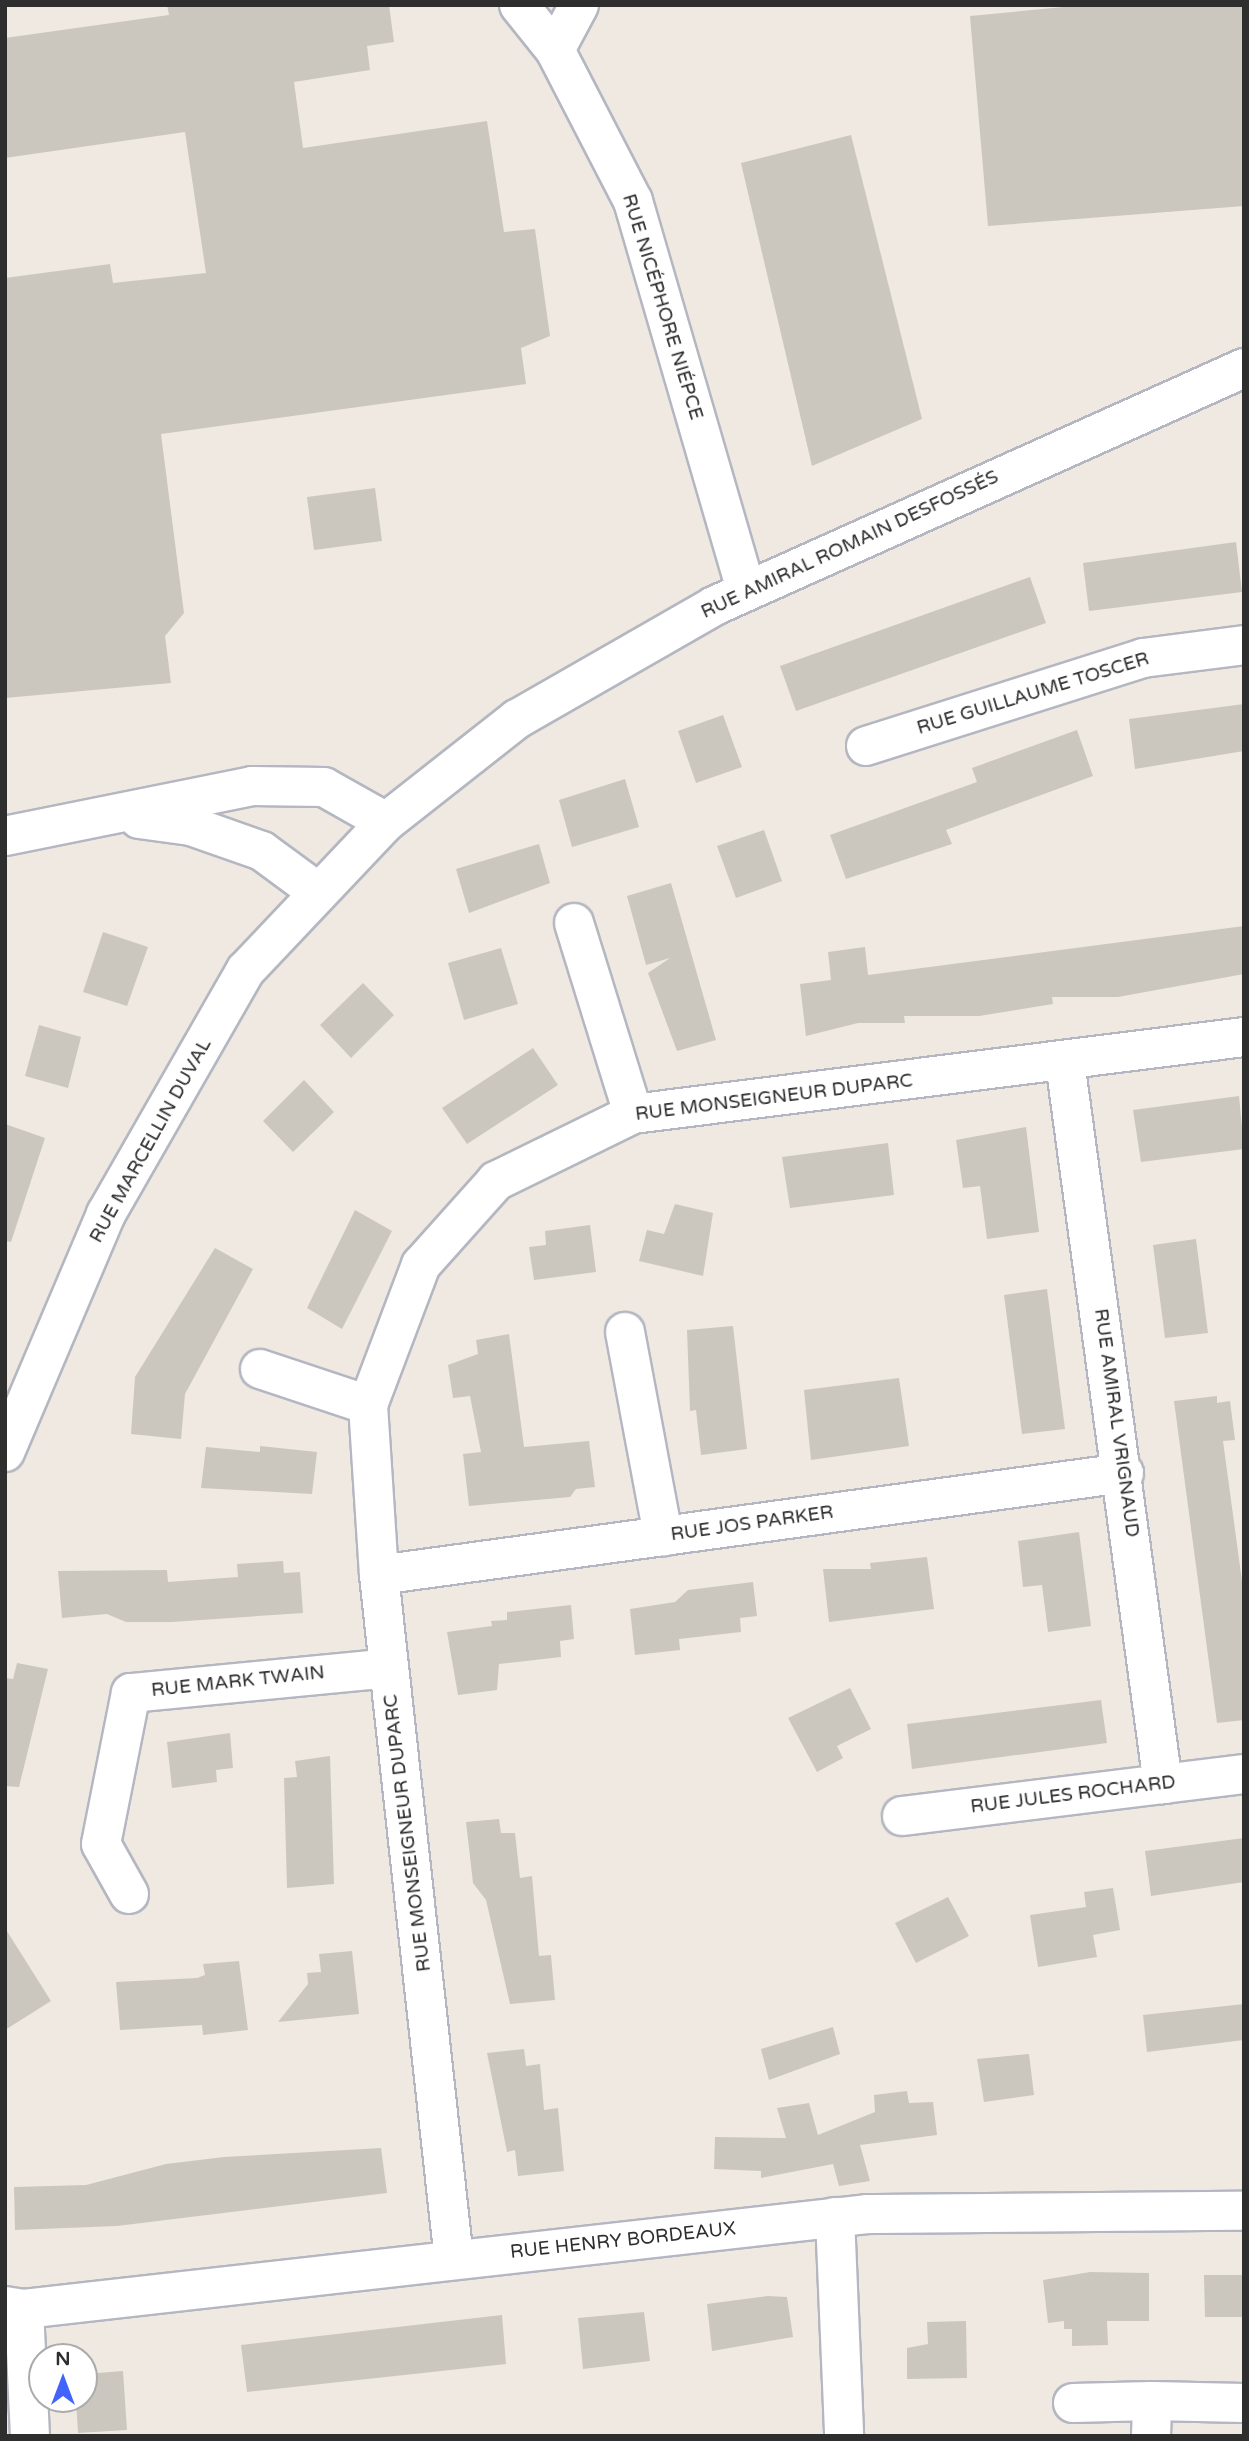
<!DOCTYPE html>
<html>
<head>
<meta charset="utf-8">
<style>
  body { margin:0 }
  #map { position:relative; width:1249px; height:2441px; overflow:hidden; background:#efe9e1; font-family:"Varela Round",sans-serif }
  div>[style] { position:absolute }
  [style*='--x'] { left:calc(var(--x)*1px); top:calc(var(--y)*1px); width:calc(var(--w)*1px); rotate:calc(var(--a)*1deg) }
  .building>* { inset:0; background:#cbc7bf }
  .roads { filter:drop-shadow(2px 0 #b4b7c1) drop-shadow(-2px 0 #b4b7c1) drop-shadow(0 2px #b4b7c1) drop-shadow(0 -2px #b4b7c1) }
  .minor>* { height:38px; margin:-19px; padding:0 19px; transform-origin:19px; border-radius:19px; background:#fff }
  .secondary>* { height:38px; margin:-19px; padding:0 19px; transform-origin:19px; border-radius:19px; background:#fff }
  span { translate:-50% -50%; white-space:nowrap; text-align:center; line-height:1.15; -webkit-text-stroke:7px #fff; paint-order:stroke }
  .street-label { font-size:19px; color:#2e2e2e }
  .frame { position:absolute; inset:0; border:7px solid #2e2e2e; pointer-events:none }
  .north { position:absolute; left:28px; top:2343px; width:70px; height:70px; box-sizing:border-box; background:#fff; border:2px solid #ababab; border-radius:50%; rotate:0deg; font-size:19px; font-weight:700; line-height:28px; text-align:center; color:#2e2e2e }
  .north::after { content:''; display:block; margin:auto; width:24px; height:32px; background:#4264fb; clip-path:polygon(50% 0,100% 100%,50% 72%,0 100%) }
</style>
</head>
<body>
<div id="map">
  <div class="building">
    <div style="clip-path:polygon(167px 5px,389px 5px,394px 42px,367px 46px,370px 70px,294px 82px,303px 148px,487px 121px,504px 232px,535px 229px,550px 336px,521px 348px,526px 384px,161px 434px,184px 613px,165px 636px,171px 683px,5px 698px,5px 278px,110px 264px,113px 283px,206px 273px,185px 132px,5px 158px,5px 38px,169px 15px)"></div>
    <div style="clip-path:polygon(1085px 5px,1244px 5px,1244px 206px,988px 226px,970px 16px)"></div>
    <div style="clip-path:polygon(851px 135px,922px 419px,812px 466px,741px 163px)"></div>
    <div style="clip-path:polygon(375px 488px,382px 541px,314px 550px,307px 497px)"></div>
    <div style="clip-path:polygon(1236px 542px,1242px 592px,1089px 611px,1083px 563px)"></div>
    <div style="clip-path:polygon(1030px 577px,1046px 623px,796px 711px,780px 666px)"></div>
    <div style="clip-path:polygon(1244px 704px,1244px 751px,1135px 769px,1129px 719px)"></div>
    <div style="clip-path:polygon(723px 715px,742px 767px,696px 783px,678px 731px)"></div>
    <div style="clip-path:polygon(1077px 730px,1093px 776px,946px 830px,952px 844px,846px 879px,830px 835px,977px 782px,972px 768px)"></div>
    <div style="clip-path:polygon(625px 779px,639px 827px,572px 847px,559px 800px)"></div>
    <div style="clip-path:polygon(764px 830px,782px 881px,736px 898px,717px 846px)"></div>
    <div style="clip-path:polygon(539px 844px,550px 883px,469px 913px,456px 869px)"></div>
    <div style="clip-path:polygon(671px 883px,716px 1040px,677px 1051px,648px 973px,670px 958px,646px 965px,627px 896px)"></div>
    <div style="clip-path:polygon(1244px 926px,1244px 974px,1118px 997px,1052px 997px,1053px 1004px,979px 1016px,904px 1016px,905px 1023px,858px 1023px,806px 1036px,800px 984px,831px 980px,828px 952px,865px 947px,868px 975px)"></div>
    <div style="clip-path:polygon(103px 932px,148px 947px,127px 1006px,83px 992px)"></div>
    <div style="clip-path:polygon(501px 948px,518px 1004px,464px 1020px,448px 963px)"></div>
    <div style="clip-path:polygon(363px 983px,394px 1015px,351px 1058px,320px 1025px)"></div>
    <div style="clip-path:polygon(39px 1025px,81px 1037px,68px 1088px,25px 1076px)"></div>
    <div style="clip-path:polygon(533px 1048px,558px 1085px,467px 1144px,442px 1108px)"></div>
    <div style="clip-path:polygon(304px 1080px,334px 1112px,293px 1152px,263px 1121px)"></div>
    <div style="clip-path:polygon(1239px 1096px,1244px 1149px,1141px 1162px,1133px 1110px)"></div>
    <div style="clip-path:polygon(5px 1124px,45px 1138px,11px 1242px,5px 1241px)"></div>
    <div style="clip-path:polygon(1026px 1127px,1039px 1232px,987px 1239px,980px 1186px,963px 1188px,956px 1140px)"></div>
    <div style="clip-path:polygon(888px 1143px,894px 1195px,790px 1208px,782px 1157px)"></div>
    <div style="clip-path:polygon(675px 1204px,713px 1213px,703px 1276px,639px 1261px,647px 1230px,664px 1234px)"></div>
    <div style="clip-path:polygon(355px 1210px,392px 1231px,342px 1329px,307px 1308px)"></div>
    <div style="clip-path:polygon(590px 1225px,596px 1272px,534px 1280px,529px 1247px,546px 1245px,545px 1231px)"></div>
    <div style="clip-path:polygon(1196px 1239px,1208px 1333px,1165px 1338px,1153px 1245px)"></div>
    <div style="clip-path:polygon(215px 1248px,253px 1269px,185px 1394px,181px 1439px,131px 1434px,135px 1377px)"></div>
    <div style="clip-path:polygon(1047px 1289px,1065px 1429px,1022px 1434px,1004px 1295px)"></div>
    <div style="clip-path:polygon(733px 1326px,747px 1449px,701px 1455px,696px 1410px,690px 1411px,687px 1330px)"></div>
    <div style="clip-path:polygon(509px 1334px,524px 1447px,589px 1441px,595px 1487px,576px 1489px,570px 1497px,469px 1506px,463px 1454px,481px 1452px,470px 1396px,453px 1398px,448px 1365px,478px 1354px,476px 1340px)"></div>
    <div style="clip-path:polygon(899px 1378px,909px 1446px,811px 1460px,804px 1390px)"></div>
    <div style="clip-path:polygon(1217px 1396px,1217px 1403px,1230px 1401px,1235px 1440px,1223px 1441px,1244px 1596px,1244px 1720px,1217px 1723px,1174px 1401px)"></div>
    <div style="clip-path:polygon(260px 1446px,317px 1452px,312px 1494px,201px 1488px,206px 1447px,260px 1452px)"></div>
    <div style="clip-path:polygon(1079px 1532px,1091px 1626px,1048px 1632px,1042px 1585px,1023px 1587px,1018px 1541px)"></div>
    <div style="clip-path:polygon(927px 1557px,934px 1609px,829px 1622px,823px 1569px,871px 1569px,870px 1563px)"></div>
    <div style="clip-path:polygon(283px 1561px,284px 1573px,300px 1572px,303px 1613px,172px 1622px,126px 1622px,107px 1614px,62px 1618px,58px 1571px,167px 1570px,168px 1582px,238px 1577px,237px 1564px)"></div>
    <div style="clip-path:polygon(753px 1582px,757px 1616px,740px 1618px,741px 1632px,679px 1639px,680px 1650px,635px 1655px,630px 1609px,675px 1602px,688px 1590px)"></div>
    <div style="clip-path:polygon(571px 1605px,574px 1639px,560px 1641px,561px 1657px,499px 1664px,497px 1690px,458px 1695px,447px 1632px,492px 1626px,491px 1621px,507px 1620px,507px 1612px)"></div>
    <div style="clip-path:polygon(17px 1663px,48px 1669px,19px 1787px,5px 1786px,5px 1678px,13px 1679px)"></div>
    <div style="clip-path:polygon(850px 1688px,871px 1729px,837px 1746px,843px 1758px,817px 1772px,788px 1718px)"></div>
    <div style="clip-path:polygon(1101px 1700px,1107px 1743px,912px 1769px,907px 1724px)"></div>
    <div style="clip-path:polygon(230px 1733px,233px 1768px,216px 1770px,217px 1782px,172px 1788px,167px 1742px)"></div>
    <div style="clip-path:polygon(330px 1756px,334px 1884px,287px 1888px,284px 1778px,297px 1777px,295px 1761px)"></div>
    <div style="clip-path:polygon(499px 1819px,501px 1833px,515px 1833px,520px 1878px,532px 1876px,539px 1956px,551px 1955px,555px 2000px,510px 2004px,486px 1900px,473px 1883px,466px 1822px)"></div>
    <div style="clip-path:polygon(1244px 1838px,1244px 1882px,1151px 1896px,1145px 1851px)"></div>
    <div style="clip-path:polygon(1113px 1888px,1120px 1930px,1093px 1935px,1097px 1957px,1038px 1967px,1030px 1915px,1086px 1907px,1084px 1892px)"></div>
    <div style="clip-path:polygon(948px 1897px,969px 1936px,916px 1963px,895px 1923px)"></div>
    <div style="clip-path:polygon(5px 1928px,51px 2001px,5px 2030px)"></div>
    <div style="clip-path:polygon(352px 1951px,359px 2014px,278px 2022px,308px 1984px,307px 1973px,321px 1972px,319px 1954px)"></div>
    <div style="clip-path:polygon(239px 1961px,248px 2030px,203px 2035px,202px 2025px,120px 2030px,116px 1982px,197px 1978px,205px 1975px,203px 1964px)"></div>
    <div style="clip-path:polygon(1244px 2004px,1244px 2040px,1147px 2052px,1143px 2015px)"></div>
    <div style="clip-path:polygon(833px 2027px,840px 2054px,769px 2080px,761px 2049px)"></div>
    <div style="clip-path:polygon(524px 2049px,526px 2066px,540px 2064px,544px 2110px,558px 2108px,564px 2171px,518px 2176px,515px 2150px,507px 2152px,487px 2053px)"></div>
    <div style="clip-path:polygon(1029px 2054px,1034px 2095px,984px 2102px,977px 2059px)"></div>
    <div style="clip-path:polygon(907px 2091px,909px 2103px,933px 2102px,937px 2135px,860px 2145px,870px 2181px,839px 2186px,833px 2164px,761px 2178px,761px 2171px,714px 2169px,715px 2137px,786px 2138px,777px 2108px,809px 2103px,818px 2135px,875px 2112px,874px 2095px)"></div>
    <div style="clip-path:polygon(381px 2148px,387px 2193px,117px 2226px,15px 2230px,14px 2187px,86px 2185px,166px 2164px,224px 2157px)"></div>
    <div style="clip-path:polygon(1090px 2272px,1149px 2273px,1149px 2321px,1107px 2321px,1108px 2345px,1072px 2346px,1072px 2329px,1064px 2329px,1064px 2321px,1048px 2323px,1043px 2280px)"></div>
    <div style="clip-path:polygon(1204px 2275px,1244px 2275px,1244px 2317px,1205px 2317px)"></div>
    <div style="clip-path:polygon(768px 2296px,787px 2297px,793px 2337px,712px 2351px,707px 2304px)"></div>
    <div style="clip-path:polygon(644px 2312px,650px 2361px,583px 2369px,578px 2318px)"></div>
    <div style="clip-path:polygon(502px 2315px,506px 2364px,247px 2392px,241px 2345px)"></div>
    <div style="clip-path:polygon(966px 2321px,967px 2378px,907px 2379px,907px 2348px,928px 2344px,927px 2322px)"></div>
    <div style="clip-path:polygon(123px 2371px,127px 2430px,78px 2433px,76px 2399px,84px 2399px,84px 2374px)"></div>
  </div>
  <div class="roads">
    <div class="minor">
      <div style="--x:519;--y:5;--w:58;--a:51.3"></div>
      <div style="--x:555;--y:50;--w:170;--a:62.7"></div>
      <div style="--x:633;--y:201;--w:405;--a:73.8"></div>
      <div style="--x:555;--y:50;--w:51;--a:-61.9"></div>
      <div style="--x:866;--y:746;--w:291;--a:-17.6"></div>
      <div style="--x:1143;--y:658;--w:102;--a:-7.3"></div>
      <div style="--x:574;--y:923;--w:200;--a:72.8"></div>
      <div style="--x:1065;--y:1062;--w:729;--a:82.27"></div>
      <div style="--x:625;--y:1332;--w:208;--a:79.4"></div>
      <div style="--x:260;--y:1369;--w:114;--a:18.4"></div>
      <div style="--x:379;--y:1575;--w:752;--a:-7.8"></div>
      <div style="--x:902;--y:1816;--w:345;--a:-7"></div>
      <div style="--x:129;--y:1894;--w:57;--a:-119.2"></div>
      <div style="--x:101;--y:1844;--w:154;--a:-78.8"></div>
      <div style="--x:131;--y:1693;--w:259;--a:-5.5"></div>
      <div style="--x:835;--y:2217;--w:219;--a:87.6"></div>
      <div style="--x:454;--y:2260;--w:689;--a:-96.25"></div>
      <div style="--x:379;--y:1575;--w:170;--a:-93.7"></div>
      <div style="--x:368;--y:1405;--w:150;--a:-69.3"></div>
      <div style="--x:421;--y:1265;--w:113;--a:-48.2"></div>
      <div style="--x:496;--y:1181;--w:153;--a:-26.1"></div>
      <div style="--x:633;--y:1114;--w:616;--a:-7.18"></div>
      <div style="--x:5;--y:2306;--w:19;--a:9"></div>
      <div style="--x:24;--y:2309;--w:848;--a:-6.43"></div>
      <div style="--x:867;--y:2214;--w:377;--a:-0.5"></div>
      <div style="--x:24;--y:2309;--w:127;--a:87.3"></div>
      <div style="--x:1073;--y:2403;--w:79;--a:-1.5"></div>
      <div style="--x:1151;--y:2436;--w:35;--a:-88"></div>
      <div style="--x:1152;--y:2401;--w:92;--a:1.2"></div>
    </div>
    <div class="secondary">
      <div style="--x:139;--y:819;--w:52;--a:7.7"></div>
      <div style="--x:191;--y:826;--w:75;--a:19.4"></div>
      <div style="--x:262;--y:851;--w:66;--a:36.3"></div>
      <div style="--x:5;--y:836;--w:252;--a:-11.4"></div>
      <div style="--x:252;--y:786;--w:72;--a:0.8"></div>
      <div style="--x:324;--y:787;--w:71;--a:29.4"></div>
      <div style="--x:5;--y:1452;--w:259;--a:-67"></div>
      <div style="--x:106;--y:1214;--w:281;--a:-60.2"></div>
      <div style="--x:246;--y:970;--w:204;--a:-46.6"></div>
      <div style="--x:386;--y:822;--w:167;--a:-38.2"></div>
      <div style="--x:517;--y:719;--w:227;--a:-29.8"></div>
      <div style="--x:714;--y:606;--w:581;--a:-24.18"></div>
    </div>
  </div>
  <div class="street-label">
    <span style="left:662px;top:307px;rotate:73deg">RUE NICÉPHORE NIÉPCE</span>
    <span style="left:850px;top:545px;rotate:-25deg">RUE AMIRAL ROMAIN DESFOSSÉS</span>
    <span style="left:1033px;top:694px;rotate:-17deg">RUE GUILLAUME TOSCER</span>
    <span style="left:774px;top:1098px;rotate:-7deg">RUE MONSEIGNEUR DUPARC</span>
    <span style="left:151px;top:1141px;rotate:-61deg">RUE MARCELLIN DUVAL</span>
    <span style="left:1116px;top:1423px;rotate:82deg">RUE AMIRAL VRIGNAUD</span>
    <span style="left:752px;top:1524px;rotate:-8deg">RUE JOS PARKER</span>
    <span style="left:238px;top:1682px;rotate:-6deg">RUE MARK TWAIN</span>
    <span style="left:1073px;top:1795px;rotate:-7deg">RUE JULES ROCHARD</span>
    <span style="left:408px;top:1833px;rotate:-97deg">RUE MONSEIGNEUR DUPARC</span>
    <span style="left:623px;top:2241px;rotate:-6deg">RUE HENRY BORDEAUX</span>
  </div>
  <div class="frame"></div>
  <div class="north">N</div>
</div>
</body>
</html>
